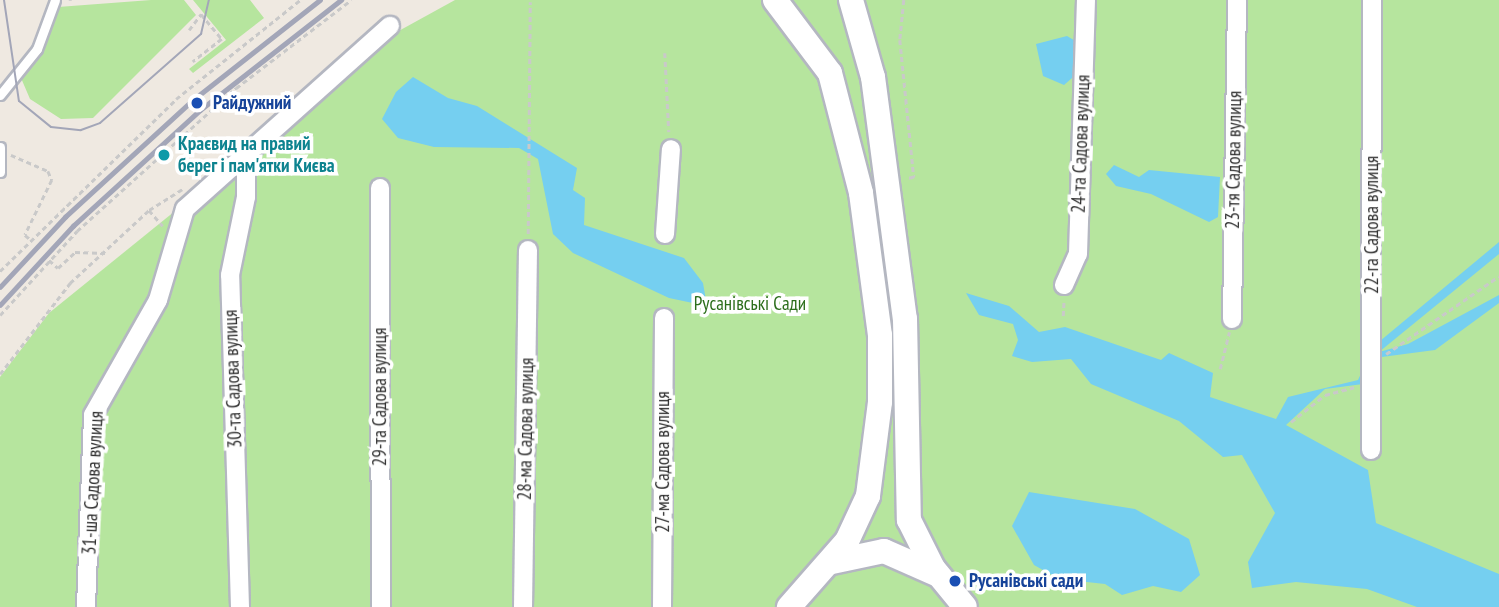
<!DOCTYPE html>
<html>
<head>
<meta charset="utf-8">
<style>
  body { margin:0 }
  #map { position:relative; width:1499px; height:607px; overflow:hidden; background:#efe9e1; font-family:"PT Sans Narrow",sans-serif }
  div>[style] { position:absolute }
  [style*='--x'] { left:calc(var(--x)*1px); top:calc(var(--y)*1px); width:calc(var(--w)*1px); rotate:calc(var(--a)*1deg) }
  .green>* { inset:0; background:#b6e59e }
  .water>* { inset:0; background:#75cff0 }
  .path>* { height:2.5px; margin-top:-1.25px; transform-origin:0; background:repeating-linear-gradient(90deg,#c9c9c9 0 5px,transparent 0 8.5px) }
  .roads { filter:drop-shadow(2px 0 #b4b7c1) drop-shadow(-2px 0 #b4b7c1) drop-shadow(0 2px #b4b7c1) drop-shadow(0 -2px #b4b7c1) }
  .lane>* { height:9px; margin:-4.5px; padding:0 4.5px; transform-origin:4.5px; border-radius:4.5px; background:#fff }
  .street>* { height:18px; margin:-9px; padding:0 9px; transform-origin:9px; border-radius:9px; background:#fff }
  .secondary>* { height:24px; margin:-12px; padding:0 12px; transform-origin:12px; border-radius:12px; background:#fff }
  .tram>* { height:2px; margin:-1px; padding:0 1px; transform-origin:1px; border-radius:1px; background:#a3a6b8 }
  .rail>* { height:4.5px; margin:-2.25px; padding:0 2.25px; transform-origin:2.25px; border-radius:2.25px; background:#a3a6b8 }
  .dots>* { width:19px; height:19px; translate:-50% -50%; box-sizing:border-box; border:4px solid #fff; border-radius:50% }
  span { translate:-50% -50%; white-space:nowrap; text-align:center; line-height:1.15; -webkit-text-stroke:7px #fff; paint-order:stroke }
  .transit-label { font-size:19px; color:#164399; font-weight:700 }
  .left { translate:0 -50%; text-align:left }
  .culture-label { font-size:19px; color:#0d838f; font-weight:700 }
  .street-label { font-size:19px; color:#2e2e2e }
  .park-label { font-size:19px; color:#2c6e1b }
</style>
</head>
<body>
<div id="map">
  <div class="green">
    <div style="clip-path:polygon(151px 0,184px 0,196px 15px,93px 118px,61px 119px,30px 99px,21px 78px,42px 51px,58px 7px)"></div>
    <div style="clip-path:polygon(193px 0,250px 0,264px 18px,193px 73px,189px 69px,226px 40px)"></div>
    <div style="clip-path:polygon(455px 0,1499px 0,1499px 607px,0 607px,0 377px,49px 313px,395px 33px)"></div>
  </div>
  <div class="water">
    <div style="clip-path:polygon(1067px 36px,1084px 46px,1079px 72px,1064px 85px,1043px 76px,1036px 44px)"></div>
    <div style="clip-path:polygon(413px 77px,448px 98px,477px 106px,577px 168px,573px 190px,585px 198px,584px 225px,684px 258px,703px 283px,707px 306px,669px 298px,573px 253px,553px 234px,538px 159px,519px 148px,434px 147px,398px 138px,382px 119px,396px 92px)"></div>
    <div style="clip-path:polygon(1114px 165px,1139px 177px,1149px 170px,1220px 177px,1218px 217px,1209px 222px,1151px 194px,1116px 186px,1106px 174px)"></div>
    <div style="clip-path:polygon(1499px 242px,1499px 254px,1379px 352px,1408px 344px,1499px 295px,1499px 303px,1435px 350px,1374px 358px,1363px 384px,1325px 389px,1286px 425px,1368px 470px,1376px 523px,1499px 574px,1499px 607px,1417px 607px,1367px 589px,1296px 582px,1252px 588px,1248px 562px,1275px 513px,1242px 455px,1223px 457px,1179px 421px,1091px 384px,1071px 359px,1032px 362px,1012px 356px,1018px 340px,1013px 324px,979px 315px,966px 293px,1009px 306px,1039px 332px,1065px 327px,1161px 360px,1169px 353px,1213px 373px,1210px 397px,1276px 419px,1288px 397px,1358px 380px,1374px 346px)"></div>
    <div style="clip-path:polygon(1029px 492px,1135px 509px,1189px 539px,1200px 575px,1181px 592px,1153px 586px,1122px 595px,1105px 584px,1059px 579px,1034px 565px,1012px 526px)"></div>
  </div>
  <div class="path">
    <div style="--x:904;--y:0;--w:40;--a:95.7"></div>
    <div style="--x:900;--y:40;--w:138;--a:84.2"></div>
    <div style="--x:914;--y:177;--w:8;--a:166"></div>
    <div style="--x:70;--y:1;--w:1;--a:-90"></div>
    <div style="--x:189;--y:30;--w:20;--a:-53"></div>
    <div style="--x:201;--y:14;--w:33;--a:50"></div>
    <div style="--x:222;--y:39;--w:37;--a:142"></div>
    <div style="--x:665;--y:53;--w:79;--a:87.1"></div>
    <div style="--x:11;--y:155;--w:40;--a:23.4"></div>
    <div style="--x:48;--y:171;--w:10;--a:66"></div>
    <div style="--x:52;--y:180;--w:61;--a:116.1"></div>
    <div style="--x:25;--y:235;--w:6;--a:39"></div>
    <div style="--x:149;--y:210;--w:21;--a:49"></div>
    <div style="--x:528;--y:234;--w:232;--a:-89.5"></div>
    <div style="--x:49;--y:260;--w:12;--a:42"></div>
    <div style="--x:58;--y:268;--w:23;--a:-43"></div>
    <div style="--x:75;--y:252;--w:30;--a:2"></div>
    <div style="--x:0;--y:271;--w:246;--a:-44.3"></div>
    <div style="--x:176;--y:99;--w:159;--a:-38.6"></div>
    <div style="--x:0;--y:315;--w:114;--a:-47.5"></div>
    <div style="--x:77;--y:231;--w:214;--a:-42"></div>
    <div style="--x:236;--y:88;--w:145;--a:-37.4"></div>
    <div style="--x:1063;--y:316;--w:17;--a:-87"></div>
    <div style="--x:1386;--y:354;--w:137;--a:-34.6"></div>
    <div style="--x:1220;--y:369;--w:38;--a:-76"></div>
    <div style="--x:0;--y:374;--w:115;--a:-52.4"></div>
    <div style="--x:70;--y:283;--w:108;--a:-42.7"></div>
    <div style="--x:149;--y:210;--w:39;--a:-32"></div>
    <div style="--x:1291;--y:422;--w:43;--a:-38.5"></div>
    <div style="--x:1325;--y:395;--w:30;--a:-15"></div>
  </div>
  <div class="roads">
    <div class="lane">
      <div style="--x:0;--y:95;--w:59;--a:-51.2"></div>
      <div style="--x:37;--y:49;--w:52;--a:-69.8"></div>
      <div style="--x:0;--y:147;--w:25;--a:90"></div>
    </div>
    <div class="street">
      <div style="--x:380;--y:188;--w:419;--a:89.9"></div>
      <div style="--x:665;--y:234;--w:85;--a:-86"></div>
      <div style="--x:1064;--y:285;--w:34;--a:-66"></div>
      <div style="--x:1078;--y:254;--w:254;--a:-88.2"></div>
      <div style="--x:1232;--y:319;--w:319;--a:-89.1"></div>
      <div style="--x:1371;--y:450;--w:450;--a:-89.9"></div>
      <div style="--x:86;--y:607;--w:192;--a:-87.9"></div>
      <div style="--x:93;--y:415;--w:132;--a:-60.5"></div>
      <div style="--x:158;--y:300;--w:95;--a:-73.5"></div>
      <div style="--x:185;--y:209;--w:275;--a:-41.8"></div>
      <div style="--x:240;--y:607;--w:332;--a:-91.7"></div>
      <div style="--x:230;--y:275;--w:80;--a:-78.4"></div>
      <div style="--x:246;--y:197;--w:45;--a:-90"></div>
      <div style="--x:523;--y:607;--w:357;--a:-89.2"></div>
      <div style="--x:662;--y:607;--w:289;--a:-89.6"></div>
    </div>
    <div class="secondary">
      <div style="--x:775;--y:0;--w:91;--a:53"></div>
      <div style="--x:830;--y:73;--w:124;--a:75.5"></div>
      <div style="--x:861;--y:193;--w:143;--a:82.4"></div>
      <div style="--x:880;--y:335;--w:67;--a:90"></div>
      <div style="--x:880;--y:402;--w:95;--a:97.3"></div>
      <div style="--x:868;--y:496;--w:50;--a:115"></div>
      <div style="--x:847;--y:541;--w:88;--a:131.3"></div>
      <div style="--x:851;--y:0;--w:80;--a:74.1"></div>
      <div style="--x:873;--y:77;--w:244;--a:82.5"></div>
      <div style="--x:905;--y:319;--w:201;--a:88.9"></div>
      <div style="--x:909;--y:520;--w:54;--a:63.4"></div>
      <div style="--x:933;--y:568;--w:50;--a:50.6"></div>
      <div style="--x:832;--y:562;--w:53;--a:-11.9"></div>
      <div style="--x:884;--y:551;--w:57;--a:23.9"></div>
    </div>
  </div>
  <div class="tram">
    <div style="--x:4;--y:0;--w:102;--a:81.6"></div>
    <div style="--x:19;--y:101;--w:41;--a:39.1"></div>
    <div style="--x:51;--y:127;--w:30;--a:6"></div>
    <div style="--x:81;--y:130;--w:20;--a:-20"></div>
    <div style="--x:100;--y:123;--w:135;--a:-41.4"></div>
    <div style="--x:201;--y:34;--w:35;--a:-77"></div>
  </div>
  <div class="rail">
    <div style="--x:0;--y:287;--w:96;--a:-47.1"></div>
    <div style="--x:65;--y:217;--w:175;--a:-42.5"></div>
    <div style="--x:194;--y:99;--w:160;--a:-38.2"></div>
    <div style="--x:0;--y:305;--w:108;--a:-47.3"></div>
    <div style="--x:73;--y:226;--w:172;--a:-42.4"></div>
    <div style="--x:200;--y:110;--w:179;--a:-38"></div>
  </div>
  <div class="dots">
    <div style="left:197px;top:103px;background:#1a4fb4"></div>
    <div style="left:164px;top:155px;background:#0f9aa8"></div>
    <div style="left:955px;top:581px;background:#1a4fb4"></div>
  </div>
  <div class="transit-label">
    <span class="left" style="left:213px;top:103px">Райдужний</span>
    <span class="left" style="left:969px;top:581px">Русанівські сади</span>
  </div>
  <div class="culture-label">
    <span class="left" style="left:178px;top:155px">Краєвид на правий<br>берег і пам'ятки Києва</span>
  </div>
  <div class="street-label">
    <span style="left:1081px;top:144px;rotate:-88deg">24-та Садова вулиця</span>
    <span style="left:1234px;top:160px;rotate:-89deg">23-тя Садова вулиця</span>
    <span style="left:1372px;top:225px;rotate:-90deg">22-га Садова вулиця</span>
    <span style="left:233px;top:379px;rotate:-92deg">30-та Садова вулиця</span>
    <span style="left:380px;top:397px;rotate:-90deg">29-та Садова вулиця</span>
    <span style="left:526px;top:429px;rotate:-89deg">28-ма Садова вулиця</span>
    <span style="left:663px;top:462px;rotate:-90deg">27-ма Садова вулиця</span>
    <span style="left:93px;top:483px;rotate:-87deg">31-ша Садова вулиця</span>
  </div>
  <div class="park-label">
    <span style="left:750px;top:304px">Русанівські Сади</span>
  </div>
</div>
</body>
</html>
